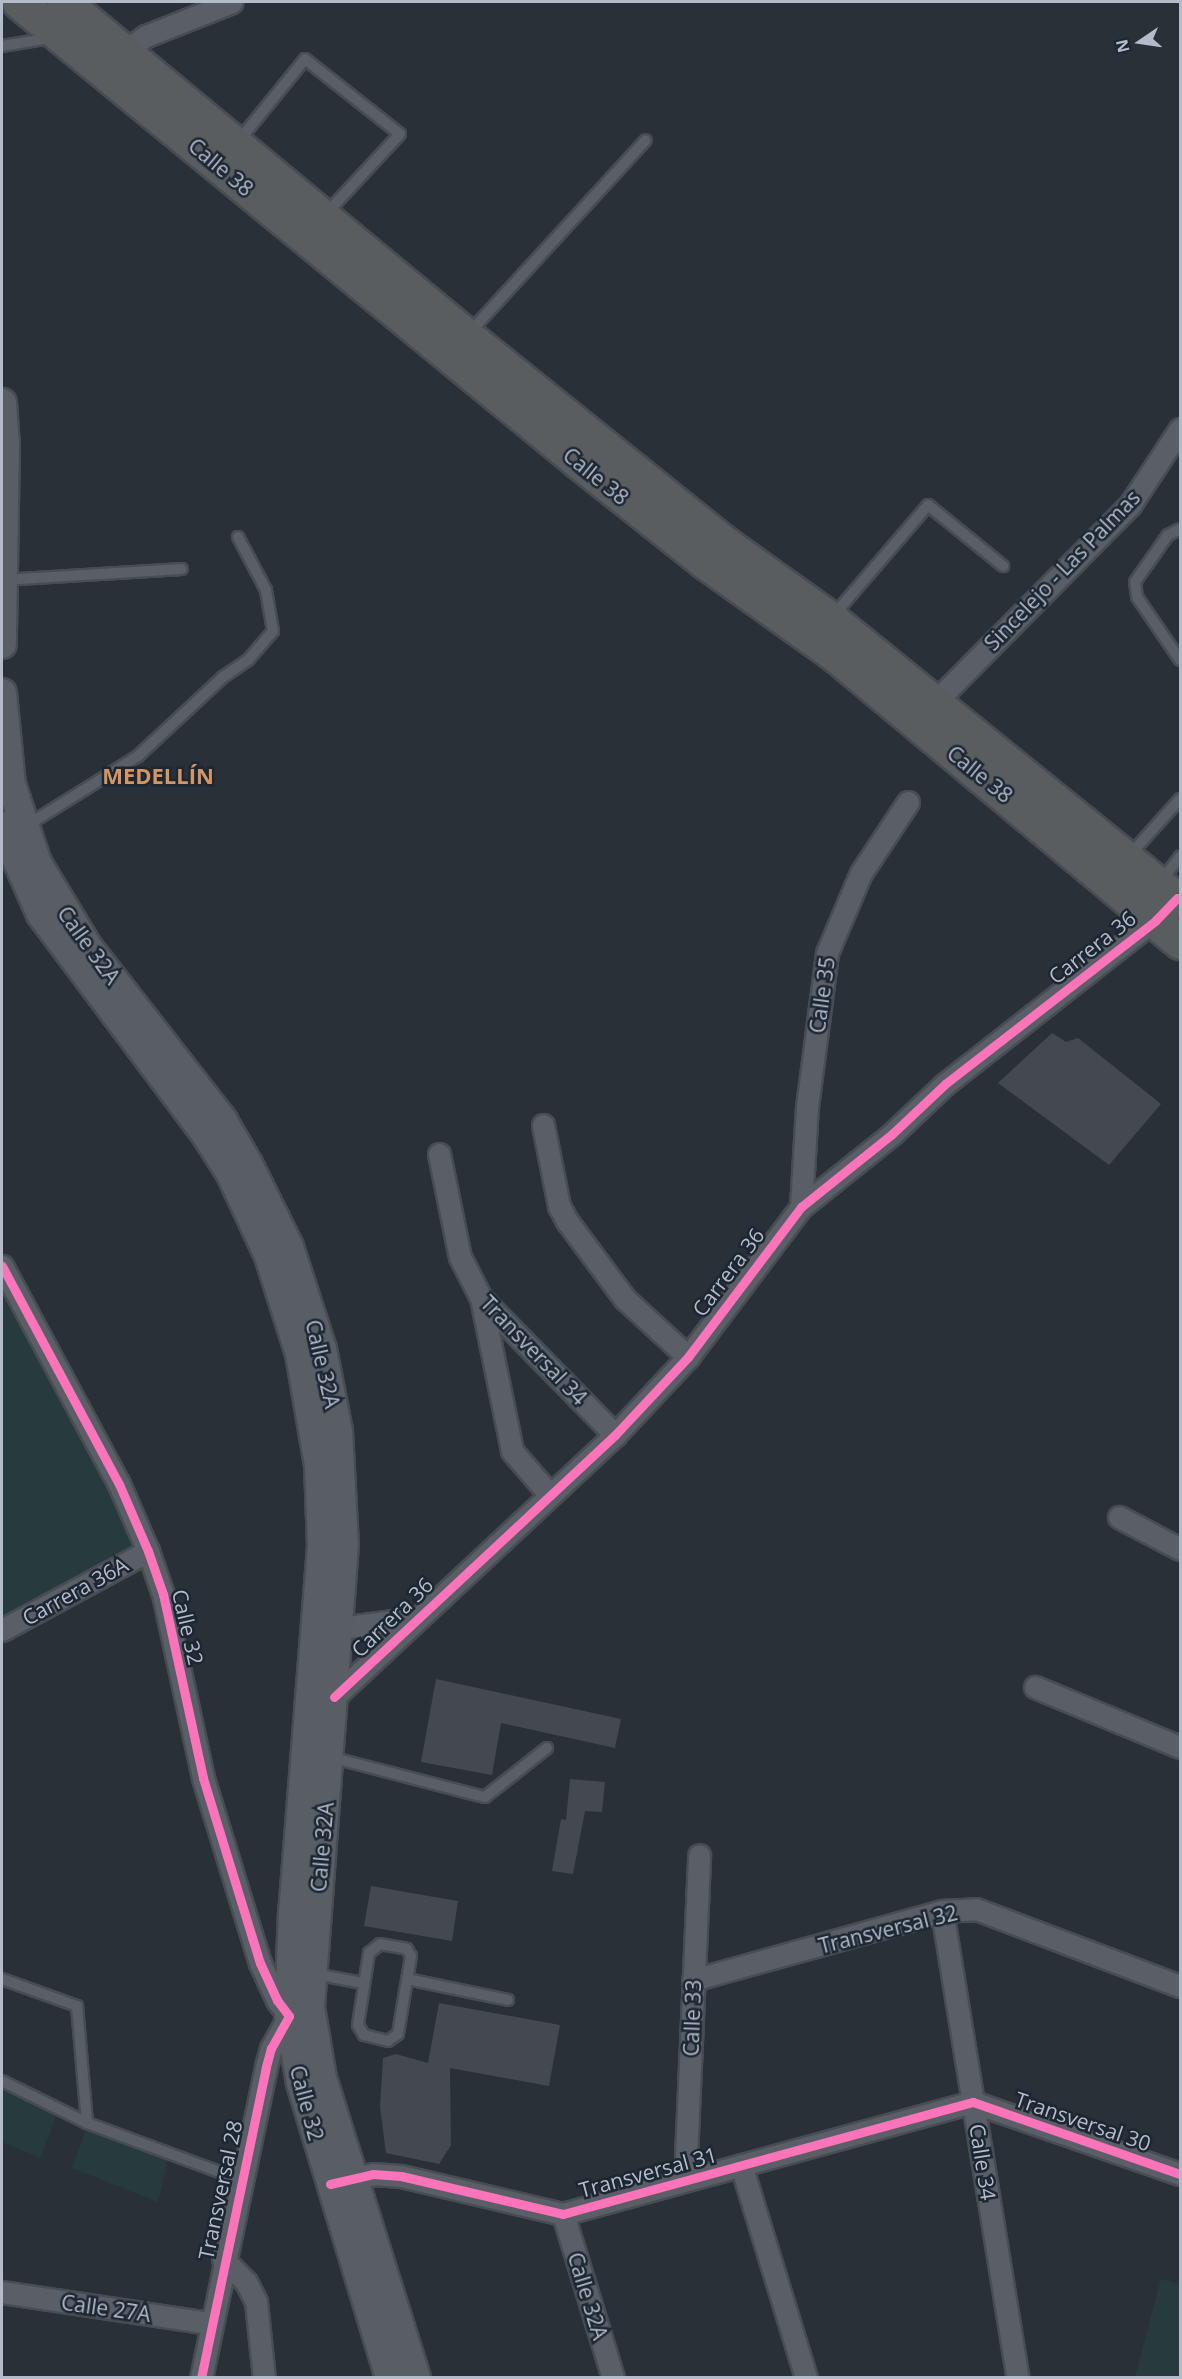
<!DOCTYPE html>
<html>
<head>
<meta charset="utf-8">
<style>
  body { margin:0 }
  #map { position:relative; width:1182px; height:2379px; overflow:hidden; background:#2a3038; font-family:"Open Sans",sans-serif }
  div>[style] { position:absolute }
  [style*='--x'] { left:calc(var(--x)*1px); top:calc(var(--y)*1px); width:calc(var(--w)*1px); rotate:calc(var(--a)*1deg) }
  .green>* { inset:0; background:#273a3e }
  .building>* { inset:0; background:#444950 }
  .roads { filter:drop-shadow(2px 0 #484c53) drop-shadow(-2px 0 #484c53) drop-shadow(0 2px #484c53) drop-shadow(0 -2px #484c53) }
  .lane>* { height:10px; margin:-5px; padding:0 5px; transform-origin:5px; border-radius:5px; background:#5a5e66 }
  .street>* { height:21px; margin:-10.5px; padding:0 10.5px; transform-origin:10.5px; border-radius:10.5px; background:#5a5e66 }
  .secondary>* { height:28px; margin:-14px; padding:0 14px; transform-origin:14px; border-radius:14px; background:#595d64 }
  .highway>* { height:33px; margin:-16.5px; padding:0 16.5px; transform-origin:16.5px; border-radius:16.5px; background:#5a5d60 }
  .cycleway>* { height:9px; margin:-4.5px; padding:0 4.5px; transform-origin:4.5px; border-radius:4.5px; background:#fb73b8 }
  span { translate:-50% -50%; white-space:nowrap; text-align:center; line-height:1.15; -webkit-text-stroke:5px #1d2633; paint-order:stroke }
  .street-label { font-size:21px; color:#b4bcc9 }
  .neighbourhood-label { font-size:22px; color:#d59563; font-weight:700 }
  .frame { position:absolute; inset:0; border:3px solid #b4bcc9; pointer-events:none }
  .north { position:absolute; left:1110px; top:12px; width:60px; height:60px; -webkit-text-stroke:4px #1d2633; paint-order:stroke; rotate:257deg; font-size:16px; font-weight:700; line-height:24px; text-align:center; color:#b4bcc9 }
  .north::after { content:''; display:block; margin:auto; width:21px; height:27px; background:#b4bcc9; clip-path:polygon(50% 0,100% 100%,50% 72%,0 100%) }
</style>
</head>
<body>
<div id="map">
  <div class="green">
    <div style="clip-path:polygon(2px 1266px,148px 1551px,2px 1630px)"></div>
    <div style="clip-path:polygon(2px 2088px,57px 2112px,41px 2158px,2px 2142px)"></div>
    <div style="clip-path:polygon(87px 2126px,168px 2159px,158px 2202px,72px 2168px)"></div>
    <div style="clip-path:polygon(1161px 2279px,1180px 2284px,1180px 2377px,1135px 2377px)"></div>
  </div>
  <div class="building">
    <div style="clip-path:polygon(1052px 1033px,1066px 1042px,1078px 1038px,1161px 1104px,1109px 1165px,998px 1083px)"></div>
    <div style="clip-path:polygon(436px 1679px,621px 1719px,615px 1748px,501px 1723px,492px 1775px,421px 1762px)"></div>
    <div style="clip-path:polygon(570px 1779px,605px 1782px,602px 1812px,585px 1811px,573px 1874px,552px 1871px,561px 1819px,566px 1820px)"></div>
    <div style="clip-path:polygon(371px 1886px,458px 1901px,452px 1941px,364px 1926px)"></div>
    <div style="clip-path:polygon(439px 2003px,560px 2025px,549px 2086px,450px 2068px,451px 2145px,439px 2164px,386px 2153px,380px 2107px,383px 2058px,396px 2054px,428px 2063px)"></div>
  </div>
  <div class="roads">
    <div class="lane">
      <div style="--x:2;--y:46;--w:50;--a:-9.3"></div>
      <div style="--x:237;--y:143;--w:108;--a:-51"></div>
      <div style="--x:305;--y:59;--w:121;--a:38.3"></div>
      <div style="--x:400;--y:134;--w:109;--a:132.8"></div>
      <div style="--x:470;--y:332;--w:260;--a:-47.5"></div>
      <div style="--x:1180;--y:529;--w:13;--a:153"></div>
      <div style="--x:1168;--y:535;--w:57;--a:125.1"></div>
      <div style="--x:1135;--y:582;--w:15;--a:82"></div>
      <div style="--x:1137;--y:597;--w:76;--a:55.7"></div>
      <div style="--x:3;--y:580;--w:179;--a:-3.5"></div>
      <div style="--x:833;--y:616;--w:146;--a:-49.4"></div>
      <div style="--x:928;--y:505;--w:97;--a:39.1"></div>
      <div style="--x:26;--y:826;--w:132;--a:-32"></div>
      <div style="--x:138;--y:756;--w:116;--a:-42.9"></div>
      <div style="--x:223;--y:677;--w:30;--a:-34"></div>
      <div style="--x:248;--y:660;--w:38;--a:-49"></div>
      <div style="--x:273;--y:631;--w:42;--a:-99.7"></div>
      <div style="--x:266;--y:590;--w:60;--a:-117.8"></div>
      <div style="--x:1128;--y:857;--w:78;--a:-48.1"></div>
      <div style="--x:1161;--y:881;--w:31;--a:-52"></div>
      <div style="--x:330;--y:1757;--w:160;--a:14.5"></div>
      <div style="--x:485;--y:1797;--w:79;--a:-38.3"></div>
      <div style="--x:380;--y:1944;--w:27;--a:10"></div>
      <div style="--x:407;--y:1949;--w:8;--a:60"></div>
      <div style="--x:411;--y:1956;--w:79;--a:99.5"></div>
      <div style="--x:398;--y:2034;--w:12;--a:145"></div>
      <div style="--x:388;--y:2041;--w:25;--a:-166"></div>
      <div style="--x:364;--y:2035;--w:12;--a:-121"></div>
      <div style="--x:358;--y:2025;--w:73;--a:-81.3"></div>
      <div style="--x:369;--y:1953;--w:14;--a:-39"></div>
      <div style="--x:315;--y:1974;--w:48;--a:10.8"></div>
      <div style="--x:2;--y:1979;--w:80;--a:19.8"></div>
      <div style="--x:77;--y:2006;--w:117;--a:85.1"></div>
      <div style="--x:407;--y:1979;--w:103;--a:11.7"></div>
      <div style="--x:2;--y:2081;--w:95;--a:26.3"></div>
      <div style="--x:87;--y:2123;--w:164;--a:20.3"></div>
    </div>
    <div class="street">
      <div style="--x:125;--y:51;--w:26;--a:-36"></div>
      <div style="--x:146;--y:36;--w:92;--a:-21.6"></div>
      <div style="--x:934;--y:703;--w:279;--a:-45.3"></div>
      <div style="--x:1130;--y:505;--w:91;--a:-56.7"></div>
      <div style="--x:543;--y:1125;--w:83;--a:78.8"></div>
      <div style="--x:559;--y:1206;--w:17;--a:62"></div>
      <div style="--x:567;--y:1221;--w:97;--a:53.4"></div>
      <div style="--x:625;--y:1299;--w:86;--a:42.6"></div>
      <div style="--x:439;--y:1154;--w:105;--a:78.5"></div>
      <div style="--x:460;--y:1257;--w:46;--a:62.9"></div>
      <div style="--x:481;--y:1298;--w:192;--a:45.6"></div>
      <div style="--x:801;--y:1207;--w:100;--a:-86.6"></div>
      <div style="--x:807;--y:1107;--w:155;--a:-82.6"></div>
      <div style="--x:827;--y:953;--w:87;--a:-67"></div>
      <div style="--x:861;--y:873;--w:85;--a:-56.5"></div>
      <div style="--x:2;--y:1266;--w:247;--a:61.8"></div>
      <div style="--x:119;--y:1484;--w:73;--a:66.6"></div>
      <div style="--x:148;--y:1551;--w:46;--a:70.8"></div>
      <div style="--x:163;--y:1594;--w:188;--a:77.7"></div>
      <div style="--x:203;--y:1778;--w:194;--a:72.9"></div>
      <div style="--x:260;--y:1963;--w:41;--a:65.3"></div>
      <div style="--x:277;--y:2000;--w:20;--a:53"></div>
      <div style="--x:289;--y:2016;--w:37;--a:119"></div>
      <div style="--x:271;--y:2048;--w:20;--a:105"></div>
      <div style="--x:266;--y:2067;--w:318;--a:101.8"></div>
      <div style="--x:481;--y:1298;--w:156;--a:78.5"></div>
      <div style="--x:512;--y:1451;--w:57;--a:49.3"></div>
      <div style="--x:1119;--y:1517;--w:69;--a:27.7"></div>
      <div style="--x:2;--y:1630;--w:166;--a:-28.4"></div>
      <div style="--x:325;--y:1630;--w:92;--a:-7.5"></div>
      <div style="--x:1035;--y:1687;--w:157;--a:22.5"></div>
      <div style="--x:334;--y:1697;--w:384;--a:-43"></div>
      <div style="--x:615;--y:1435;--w:107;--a:-46.9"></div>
      <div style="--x:688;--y:1357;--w:188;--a:-53"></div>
      <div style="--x:801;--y:1207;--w:117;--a:-38.7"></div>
      <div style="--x:892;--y:1134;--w:73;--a:-43.3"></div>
      <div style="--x:945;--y:1084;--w:276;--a:-38.1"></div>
      <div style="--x:942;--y:1911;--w:473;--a:80.8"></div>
      <div style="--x:693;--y:1980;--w:258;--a:-15.5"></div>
      <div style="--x:942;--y:1911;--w:34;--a:-3"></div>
      <div style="--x:976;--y:1909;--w:218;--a:20.7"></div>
      <div style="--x:741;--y:2165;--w:223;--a:73"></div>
      <div style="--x:685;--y:2180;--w:325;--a:-87.5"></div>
      <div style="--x:341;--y:2181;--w:33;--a:-12"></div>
      <div style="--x:373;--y:2174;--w:28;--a:4"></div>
      <div style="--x:401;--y:2176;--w:166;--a:13.2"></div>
      <div style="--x:563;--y:2214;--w:425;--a:-15.3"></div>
      <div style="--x:973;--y:2102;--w:219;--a:19.2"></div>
      <div style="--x:563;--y:2214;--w:171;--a:73"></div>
      <div style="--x:223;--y:2259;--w:33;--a:45"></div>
      <div style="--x:246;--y:2282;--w:22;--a:63"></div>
      <div style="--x:256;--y:2302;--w:76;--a:84"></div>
      <div style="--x:2;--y:2292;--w:210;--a:8.5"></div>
    </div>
    <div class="secondary">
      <div style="--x:2;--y:403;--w:39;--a:86"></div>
      <div style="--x:5;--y:442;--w:202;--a:90.9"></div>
      <div style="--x:2;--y:693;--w:91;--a:84.4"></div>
      <div style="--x:11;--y:784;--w:83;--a:71.8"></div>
      <div style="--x:37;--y:863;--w:97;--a:58.9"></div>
      <div style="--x:87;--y:946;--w:222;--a:52.1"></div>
      <div style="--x:223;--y:1121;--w:50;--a:59.8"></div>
      <div style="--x:248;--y:1164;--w:93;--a:63.7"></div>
      <div style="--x:289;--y:1247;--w:107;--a:72.1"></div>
      <div style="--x:322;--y:1349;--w:84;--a:79"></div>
      <div style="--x:338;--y:1431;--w:113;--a:87"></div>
      <div style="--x:344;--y:1544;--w:464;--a:94.2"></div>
      <div style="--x:310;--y:2007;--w:72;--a:80.4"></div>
      <div style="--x:322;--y:2078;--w:314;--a:72.6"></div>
      <div style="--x:2;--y:826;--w:96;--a:66.1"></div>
      <div style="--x:41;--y:914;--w:274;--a:53.2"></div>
      <div style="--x:205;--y:1133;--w:49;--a:57.6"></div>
      <div style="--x:231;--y:1174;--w:90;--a:65.1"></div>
      <div style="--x:269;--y:1256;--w:103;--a:72.4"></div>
      <div style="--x:300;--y:1354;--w:113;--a:80.3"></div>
      <div style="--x:319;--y:1465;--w:81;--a:87.9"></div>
      <div style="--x:322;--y:1546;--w:366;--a:94.5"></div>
      <div style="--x:293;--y:1911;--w:105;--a:92.2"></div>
      <div style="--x:289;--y:2016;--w:68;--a:79.8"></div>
      <div style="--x:301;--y:2083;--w:308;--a:73.2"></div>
    </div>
    <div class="highway">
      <div style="--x:19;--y:2;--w:725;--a:39.4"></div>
      <div style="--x:579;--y:462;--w:161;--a:38.4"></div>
      <div style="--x:705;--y:562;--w:158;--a:35.5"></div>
      <div style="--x:834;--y:654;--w:450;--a:39.8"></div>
      <div style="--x:64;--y:2;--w:523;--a:39.65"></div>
      <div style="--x:467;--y:336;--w:329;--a:38.8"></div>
      <div style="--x:723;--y:542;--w:133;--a:35.5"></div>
      <div style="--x:831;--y:619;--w:449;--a:39"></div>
    </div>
  </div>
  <div class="cycleway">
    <div style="--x:2;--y:1266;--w:247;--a:61.8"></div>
    <div style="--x:119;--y:1484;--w:73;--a:66.6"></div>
    <div style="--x:148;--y:1551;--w:46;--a:70.8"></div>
    <div style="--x:163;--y:1594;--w:188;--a:77.7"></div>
    <div style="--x:203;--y:1778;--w:194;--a:72.9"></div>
    <div style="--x:260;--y:1963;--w:41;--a:65.3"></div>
    <div style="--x:277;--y:2000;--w:20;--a:53"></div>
    <div style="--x:289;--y:2016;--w:37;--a:119"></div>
    <div style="--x:271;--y:2048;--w:20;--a:105"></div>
    <div style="--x:266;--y:2067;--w:318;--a:101.8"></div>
    <div style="--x:334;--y:1697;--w:384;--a:-43"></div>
    <div style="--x:615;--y:1435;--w:107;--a:-46.9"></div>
    <div style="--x:688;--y:1357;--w:188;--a:-53"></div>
    <div style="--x:801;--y:1207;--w:117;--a:-38.7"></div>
    <div style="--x:892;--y:1134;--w:73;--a:-43.3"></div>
    <div style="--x:945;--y:1084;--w:266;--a:-37.8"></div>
    <div style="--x:1155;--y:921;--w:32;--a:-46"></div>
    <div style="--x:330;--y:2184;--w:44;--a:-13.1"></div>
    <div style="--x:373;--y:2174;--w:28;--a:4"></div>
    <div style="--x:401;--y:2176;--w:166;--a:13.2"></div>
    <div style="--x:563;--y:2214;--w:425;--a:-15.3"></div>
    <div style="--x:973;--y:2102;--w:219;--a:19.2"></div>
  </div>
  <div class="street-label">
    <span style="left:221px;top:167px;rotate:40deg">Calle 38</span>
    <span style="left:596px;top:476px;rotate:39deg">Calle 38</span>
    <span style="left:1062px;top:570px;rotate:-46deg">Sincelejo - Las Palmas</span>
    <span style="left:980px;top:774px;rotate:39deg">Calle 38</span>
    <span style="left:89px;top:945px;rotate:54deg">Calle 32A</span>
    <span style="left:1092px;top:947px;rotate:-38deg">Carrera 36</span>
    <span style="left:822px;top:995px;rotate:-82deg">Calle 35</span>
    <span style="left:728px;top:1272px;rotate:-53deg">Carrera 36</span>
    <span style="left:534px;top:1350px;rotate:46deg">Transversal 34</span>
    <span style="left:323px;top:1364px;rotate:77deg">Calle 32A</span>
    <span style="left:75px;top:1591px;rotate:-29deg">Carrera 36A</span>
    <span style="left:392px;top:1617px;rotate:-44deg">Carrera 36</span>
    <span style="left:188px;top:1627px;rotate:77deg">Calle 32</span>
    <span style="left:322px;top:1847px;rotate:-85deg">Calle 32A</span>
    <span style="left:888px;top:1929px;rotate:-14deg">Transversal 32</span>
    <span style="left:692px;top:2018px;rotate:-88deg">Calle 33</span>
    <span style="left:307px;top:2103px;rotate:75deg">Calle 32</span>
    <span style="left:1083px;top:2121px;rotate:19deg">Transversal 30</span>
    <span style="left:983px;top:2162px;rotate:81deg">Calle 34</span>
    <span style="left:648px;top:2172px;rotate:-15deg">Transversal 31</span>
    <span style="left:220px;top:2190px;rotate:-78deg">Transversal 28</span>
    <span style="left:588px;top:2296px;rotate:73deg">Calle 32A</span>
    <span style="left:106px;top:2308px;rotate:8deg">Calle 27A</span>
  </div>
  <div class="neighbourhood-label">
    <span style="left:158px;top:776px">MEDELLÍN</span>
  </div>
  <div class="frame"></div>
  <div class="north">N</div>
</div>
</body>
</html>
